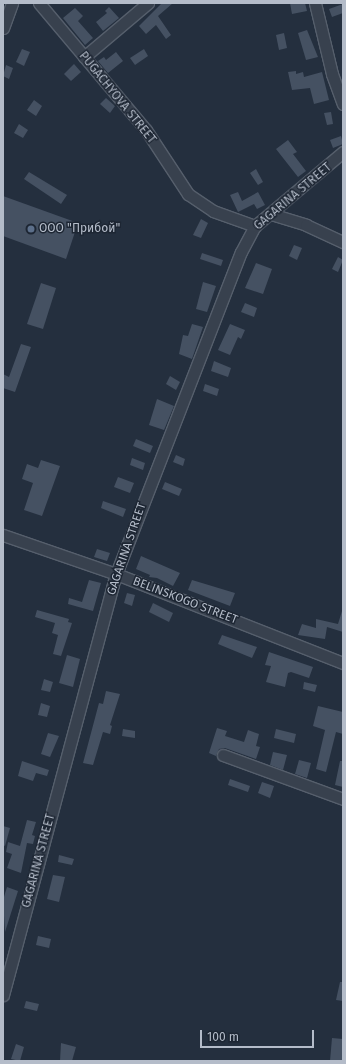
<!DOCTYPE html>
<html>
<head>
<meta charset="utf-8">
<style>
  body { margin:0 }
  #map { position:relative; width:346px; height:1064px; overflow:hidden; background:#242f3e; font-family:"Fira Sans",sans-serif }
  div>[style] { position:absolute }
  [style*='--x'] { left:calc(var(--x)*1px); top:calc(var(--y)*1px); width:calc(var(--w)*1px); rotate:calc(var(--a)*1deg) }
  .building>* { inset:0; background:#455162 }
  .roads { filter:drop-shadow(1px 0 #565f6c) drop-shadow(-1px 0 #565f6c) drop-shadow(0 1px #565f6c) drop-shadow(0 -1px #565f6c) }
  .minor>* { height:11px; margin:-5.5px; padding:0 5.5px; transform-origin:5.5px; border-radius:5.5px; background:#38414e }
  .dots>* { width:11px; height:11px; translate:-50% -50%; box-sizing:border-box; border:2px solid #1d2633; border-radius:50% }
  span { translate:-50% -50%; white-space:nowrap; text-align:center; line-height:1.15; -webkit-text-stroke:3px #1d2633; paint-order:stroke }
  .street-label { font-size:12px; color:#b4bcc9 }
  .poi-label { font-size:12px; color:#b4bcc9 }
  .left { translate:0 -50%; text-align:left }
  .frame { position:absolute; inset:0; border:4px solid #b4bcc9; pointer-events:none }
  .scale { position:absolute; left:200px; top:1030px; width:114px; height:18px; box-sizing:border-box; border:2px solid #b4bcc9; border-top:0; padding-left:5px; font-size:12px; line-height:14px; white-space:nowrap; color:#b4bcc9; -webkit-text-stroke:3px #1d2633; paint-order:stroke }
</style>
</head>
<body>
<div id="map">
  <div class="building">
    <div style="clip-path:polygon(162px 3px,173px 3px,158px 16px,171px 35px,166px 39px,156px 25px,146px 34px,139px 26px)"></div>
    <div style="clip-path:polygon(290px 3px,305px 3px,307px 11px,292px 14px)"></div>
    <div style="clip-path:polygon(343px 4px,343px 13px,332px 17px,329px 9px)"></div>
    <div style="clip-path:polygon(109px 7px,119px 18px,103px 31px,96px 22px,107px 13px,105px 11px)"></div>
    <div style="clip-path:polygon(75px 8px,83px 16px,78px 21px,93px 38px,85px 45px,63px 18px)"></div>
    <div style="clip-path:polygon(307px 30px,318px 57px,306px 60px,298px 33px)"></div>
    <div style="clip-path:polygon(284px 33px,287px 48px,279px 50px,276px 35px)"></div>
    <div style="clip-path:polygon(22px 49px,30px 52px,24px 66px,16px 62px)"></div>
    <div style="clip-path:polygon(144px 49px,148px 56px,135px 65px,130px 58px)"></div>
    <div style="clip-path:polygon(116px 52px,123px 61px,108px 73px,98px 61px,104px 57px,106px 60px)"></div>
    <div style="clip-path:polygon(74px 64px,81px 72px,71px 81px,64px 74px)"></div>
    <div style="clip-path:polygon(6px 65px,13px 68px,9px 79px,3px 76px)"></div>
    <div style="clip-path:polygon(296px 71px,296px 74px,303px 72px,304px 77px,322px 72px,329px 100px,314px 104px,310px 88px,292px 90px,288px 72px)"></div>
    <div style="clip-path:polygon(106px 98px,115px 106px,110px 113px,100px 104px)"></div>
    <div style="clip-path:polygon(34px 100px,42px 106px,36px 116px,27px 110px)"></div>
    <div style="clip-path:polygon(331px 112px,333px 124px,327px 125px,324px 113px)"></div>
    <div style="clip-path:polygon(19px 124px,28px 130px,23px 138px,14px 133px)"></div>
    <div style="clip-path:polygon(341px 136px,343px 144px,333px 148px,330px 140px)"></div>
    <div style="clip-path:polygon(288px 140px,297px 152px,293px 154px,306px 171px,298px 177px,276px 149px)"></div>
    <div style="clip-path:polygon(256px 169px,263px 182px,258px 185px,250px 173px)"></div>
    <div style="clip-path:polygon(29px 172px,67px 195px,61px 204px,24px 179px)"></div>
    <div style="clip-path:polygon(238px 192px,242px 201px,258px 192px,265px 205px,257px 209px,254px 204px,238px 212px,230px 195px)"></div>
    <div style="clip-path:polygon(3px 196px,78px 223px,66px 259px,3px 236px)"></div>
    <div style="clip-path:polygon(201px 219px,208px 223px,201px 238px,193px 235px)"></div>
    <div style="clip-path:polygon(294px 245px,302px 248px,297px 260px,289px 256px)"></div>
    <div style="clip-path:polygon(202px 253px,223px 260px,221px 266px,200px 259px)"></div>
    <div style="clip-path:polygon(338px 257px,343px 260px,338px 272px,332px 269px)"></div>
    <div style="clip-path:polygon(256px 263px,272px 269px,263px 294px,245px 288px)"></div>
    <div style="clip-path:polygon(203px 282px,216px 286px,207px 312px,196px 309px)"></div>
    <div style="clip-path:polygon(41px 283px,56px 288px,43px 329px,27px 324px)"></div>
    <div style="clip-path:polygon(245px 303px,257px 308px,254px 317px,241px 312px)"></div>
    <div style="clip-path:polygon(192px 324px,203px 327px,192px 359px,179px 354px,183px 335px,188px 336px)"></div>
    <div style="clip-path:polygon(230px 324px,245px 330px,241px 339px,238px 337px,230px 355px,218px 350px)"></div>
    <div style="clip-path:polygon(21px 344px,31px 347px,15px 392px,3px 388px,3px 374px,9px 377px)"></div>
    <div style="clip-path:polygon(214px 361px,231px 368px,228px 377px,211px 371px)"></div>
    <div style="clip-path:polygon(170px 376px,180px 382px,176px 390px,166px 384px)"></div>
    <div style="clip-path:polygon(205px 384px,219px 389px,217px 396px,203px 391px)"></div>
    <div style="clip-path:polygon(157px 399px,174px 406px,164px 430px,149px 425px)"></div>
    <div style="clip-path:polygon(136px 439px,153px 446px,150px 453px,133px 446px)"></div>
    <div style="clip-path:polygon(176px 455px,185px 459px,183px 466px,173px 462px)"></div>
    <div style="clip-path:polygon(132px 458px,145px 463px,143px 470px,130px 465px)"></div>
    <div style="clip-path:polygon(41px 460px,60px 466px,42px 516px,24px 510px,33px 483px,22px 479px,27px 464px,38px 468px)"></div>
    <div style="clip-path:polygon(118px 477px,134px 483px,130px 493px,114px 487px)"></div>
    <div style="clip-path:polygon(165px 482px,182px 489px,179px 496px,162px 489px)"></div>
    <div style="clip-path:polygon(103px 501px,126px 509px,123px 517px,101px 508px)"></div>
    <div style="clip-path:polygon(97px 549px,110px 553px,107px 561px,94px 557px)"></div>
    <div style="clip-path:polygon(141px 556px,180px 573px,173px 586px,157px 578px,149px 577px,150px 575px,136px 569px)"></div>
    <div style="clip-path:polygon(89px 580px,101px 583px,93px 611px,68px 604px,69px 598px,82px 602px)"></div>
    <div style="clip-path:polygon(192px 580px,235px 593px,230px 606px,188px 590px)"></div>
    <div style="clip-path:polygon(127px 593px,135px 595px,132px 606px,124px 603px)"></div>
    <div style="clip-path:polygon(153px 603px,173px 613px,169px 622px,149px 612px)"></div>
    <div style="clip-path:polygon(37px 610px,69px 619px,68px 622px,72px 623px,61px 656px,53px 654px,58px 635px,52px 633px,55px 623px,35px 617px)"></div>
    <div style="clip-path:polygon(342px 611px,343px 632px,327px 627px,325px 639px,298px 635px,302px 624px,316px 628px,316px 619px,338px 624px)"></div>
    <div style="clip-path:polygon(222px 635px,257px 647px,252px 658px,218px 644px)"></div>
    <div style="clip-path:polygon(269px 652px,313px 667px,309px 678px,291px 672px,288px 673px,285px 687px,266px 682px,271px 666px,265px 665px)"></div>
    <div style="clip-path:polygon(67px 655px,80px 659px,73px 687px,59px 683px)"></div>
    <div style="clip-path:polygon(44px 679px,53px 682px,50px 692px,41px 690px)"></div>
    <div style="clip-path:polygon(304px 682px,317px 685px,315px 692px,303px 689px)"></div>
    <div style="clip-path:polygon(106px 691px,120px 694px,110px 725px,112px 726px,110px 734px,103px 732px,93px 765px,83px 763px,99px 703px,103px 704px)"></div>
    <div style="clip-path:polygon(41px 703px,50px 706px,47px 717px,38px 715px)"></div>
    <div style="clip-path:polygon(318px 706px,343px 712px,343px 734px,336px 732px,326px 772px,316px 769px,325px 730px,313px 726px)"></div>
    <div style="clip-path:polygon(217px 728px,227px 731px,225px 736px,244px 742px,248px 730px,259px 734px,256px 746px,260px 747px,256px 759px,225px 748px,219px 749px,216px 756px,209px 753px)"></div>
    <div style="clip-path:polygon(123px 729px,135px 731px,135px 738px,122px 736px)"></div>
    <div style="clip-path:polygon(276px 729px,296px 734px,294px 743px,274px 738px)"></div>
    <div style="clip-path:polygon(48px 733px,59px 736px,50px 757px,41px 754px)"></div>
    <div style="clip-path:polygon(273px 752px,287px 755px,283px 770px,270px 765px)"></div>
    <div style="clip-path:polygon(299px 760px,311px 763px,307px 778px,295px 774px)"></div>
    <div style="clip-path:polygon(22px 761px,49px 770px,47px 776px,36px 773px,33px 781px,18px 776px)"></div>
    <div style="clip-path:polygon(340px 761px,343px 761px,343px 787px,335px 785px)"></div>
    <div style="clip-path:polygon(230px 779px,250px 786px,248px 792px,228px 785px)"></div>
    <div style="clip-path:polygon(262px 782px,274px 786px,270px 798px,258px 793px)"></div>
    <div style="clip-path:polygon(27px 820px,36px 822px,32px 835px,35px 836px,33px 844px,27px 843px,21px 873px,7px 868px,12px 854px,6px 852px,8px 842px,20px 846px)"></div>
    <div style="clip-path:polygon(3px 826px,10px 828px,5px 846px,3px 845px)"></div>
    <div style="clip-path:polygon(59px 855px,74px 859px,72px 865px,58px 862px)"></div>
    <div style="clip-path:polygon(53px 875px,65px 877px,59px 902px,47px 899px)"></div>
    <div style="clip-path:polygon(7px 887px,18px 891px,5px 932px,3px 900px)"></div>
    <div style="clip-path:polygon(38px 936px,51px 939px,49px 948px,36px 945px)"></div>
    <div style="clip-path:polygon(340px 982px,343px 982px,343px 1001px,336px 1000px)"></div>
    <div style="clip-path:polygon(26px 1001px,39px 1004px,37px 1011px,24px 1008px)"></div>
    <div style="clip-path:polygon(332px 1038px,343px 1039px,343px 1061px,330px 1061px)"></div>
    <div style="clip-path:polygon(61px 1043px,76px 1047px,72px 1061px,60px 1061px)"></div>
    <div style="clip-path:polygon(16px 1044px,24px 1047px,20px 1061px,11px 1059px)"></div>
  </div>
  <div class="roads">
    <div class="minor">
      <div style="--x:39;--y:3;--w:166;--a:49.9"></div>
      <div style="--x:146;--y:130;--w:77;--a:56.7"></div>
      <div style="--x:188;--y:194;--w:30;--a:34"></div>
      <div style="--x:213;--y:211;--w:45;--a:19.7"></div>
      <div style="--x:315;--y:3;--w:73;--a:76.5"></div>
      <div style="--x:332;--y:74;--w:32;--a:70"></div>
      <div style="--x:3;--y:28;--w:27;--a:-70"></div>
      <div style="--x:84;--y:57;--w:84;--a:-40.2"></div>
      <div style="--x:271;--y:214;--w:37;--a:17"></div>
      <div style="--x:306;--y:225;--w:41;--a:24.7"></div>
      <div style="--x:3;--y:535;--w:120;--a:19"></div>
      <div style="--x:116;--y:574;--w:244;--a:21.4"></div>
      <div style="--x:223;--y:755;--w:128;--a:20.1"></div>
      <div style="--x:3;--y:995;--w:436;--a:-75"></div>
      <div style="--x:116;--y:574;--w:345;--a:-68.8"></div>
      <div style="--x:241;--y:252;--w:30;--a:-62"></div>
      <div style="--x:255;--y:226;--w:115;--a:-40.1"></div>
    </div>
  </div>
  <div class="dots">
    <div style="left:31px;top:229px;background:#5c6f8a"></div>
  </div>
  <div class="street-label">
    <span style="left:117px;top:98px;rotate:51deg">PUGACHYOVA STREET</span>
    <span style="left:293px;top:197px;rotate:-40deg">GAGARINA STREET</span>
    <span style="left:127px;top:549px;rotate:-71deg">GAGARINA STREET</span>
    <span style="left:185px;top:601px;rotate:21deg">BELINSKOGO STREET</span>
    <span style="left:39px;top:861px;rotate:-75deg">GAGARINA STREET</span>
  </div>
  <div class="poi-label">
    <span class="left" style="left:39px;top:229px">ООО "Прибой"</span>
  </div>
  <div class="frame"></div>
  <div class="scale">100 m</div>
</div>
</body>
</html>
